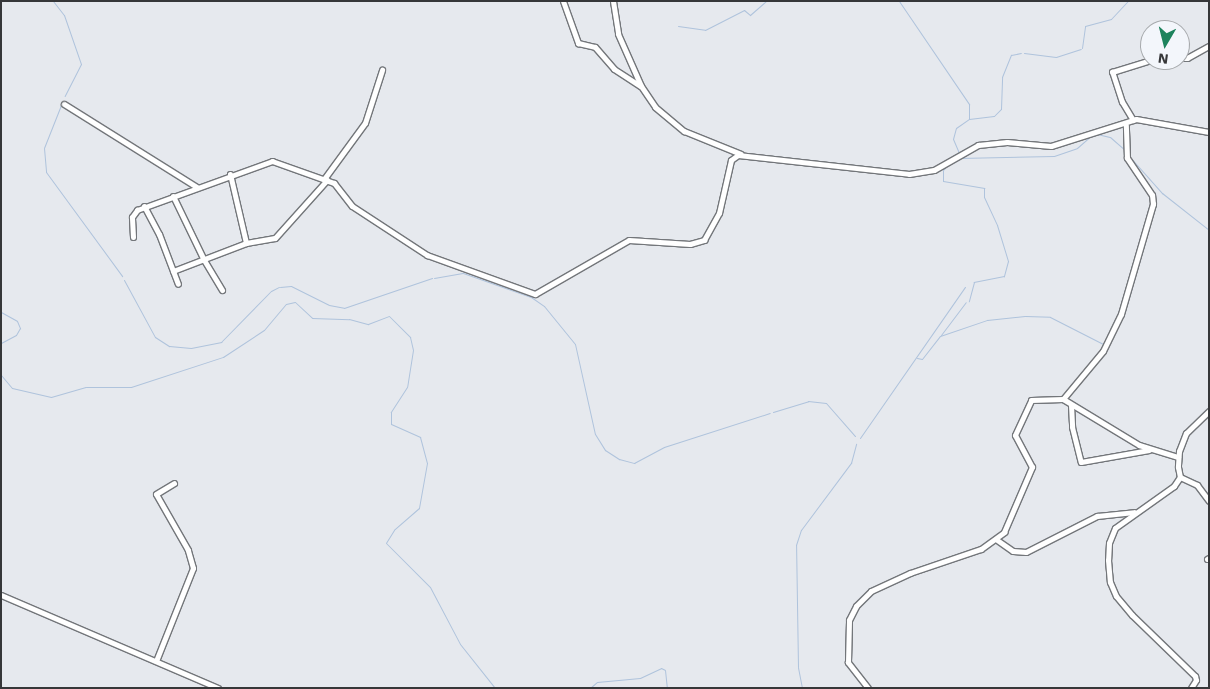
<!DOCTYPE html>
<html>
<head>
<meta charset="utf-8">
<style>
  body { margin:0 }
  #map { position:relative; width:1210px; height:689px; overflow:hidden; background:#e6e9ee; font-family:"Work Sans",sans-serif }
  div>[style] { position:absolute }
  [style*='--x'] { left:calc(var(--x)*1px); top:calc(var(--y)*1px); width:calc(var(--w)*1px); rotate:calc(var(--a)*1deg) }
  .stream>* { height:1px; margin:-0.5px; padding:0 0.5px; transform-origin:0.5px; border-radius:0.5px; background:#afc3dc }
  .roads { filter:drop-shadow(1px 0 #73767a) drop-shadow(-1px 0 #73767a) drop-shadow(0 1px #73767a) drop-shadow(0 -1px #73767a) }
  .minor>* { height:5px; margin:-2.5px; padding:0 2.5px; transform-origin:2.5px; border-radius:2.5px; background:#fff }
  span { translate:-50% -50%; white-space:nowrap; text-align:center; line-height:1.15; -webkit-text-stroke:4px #f3f6fb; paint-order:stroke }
  .frame { position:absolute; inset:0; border:2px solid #363739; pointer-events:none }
  .north { position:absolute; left:1140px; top:20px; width:50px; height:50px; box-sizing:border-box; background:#f3f6fb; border:1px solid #a7aaad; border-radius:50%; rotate:188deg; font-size:14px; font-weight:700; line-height:20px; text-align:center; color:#363739 }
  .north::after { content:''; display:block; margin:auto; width:18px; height:22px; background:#1d835d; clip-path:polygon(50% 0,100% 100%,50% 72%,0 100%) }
</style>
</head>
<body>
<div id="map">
  <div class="stream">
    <div style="--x:53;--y:1;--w:18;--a:52"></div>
    <div style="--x:64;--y:15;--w:52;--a:70.9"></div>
    <div style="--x:81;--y:64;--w:36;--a:117"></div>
    <div style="--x:899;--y:1;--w:125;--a:55.8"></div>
    <div style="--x:969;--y:104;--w:15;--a:90"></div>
    <div style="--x:678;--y:26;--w:27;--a:8"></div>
    <div style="--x:705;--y:30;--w:44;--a:-27.1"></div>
    <div style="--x:744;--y:10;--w:8;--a:40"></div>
    <div style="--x:750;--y:15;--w:21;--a:-41"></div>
    <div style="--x:1082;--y:48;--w:22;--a:-82"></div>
    <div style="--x:1085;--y:26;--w:27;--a:-15"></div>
    <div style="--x:1111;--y:19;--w:25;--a:-47"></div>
    <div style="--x:1024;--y:53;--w:32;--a:7"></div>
    <div style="--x:1056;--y:57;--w:26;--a:-18"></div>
    <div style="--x:61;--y:105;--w:46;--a:111.6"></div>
    <div style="--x:44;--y:148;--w:24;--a:85"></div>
    <div style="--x:46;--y:172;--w:129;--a:53.8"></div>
    <div style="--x:1097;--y:134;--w:13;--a:13"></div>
    <div style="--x:1110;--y:137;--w:18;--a:41"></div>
    <div style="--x:959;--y:153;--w:15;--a:-113"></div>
    <div style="--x:953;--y:139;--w:11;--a:-75"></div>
    <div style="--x:956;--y:128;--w:16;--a:-35"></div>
    <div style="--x:969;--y:119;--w:25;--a:-7"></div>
    <div style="--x:994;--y:116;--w:10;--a:-45"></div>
    <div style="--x:1001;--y:109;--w:32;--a:-88"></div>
    <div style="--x:1002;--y:77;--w:24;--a:-68"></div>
    <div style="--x:1011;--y:55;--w:10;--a:-11"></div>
    <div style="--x:1129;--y:156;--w:50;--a:48.3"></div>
    <div style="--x:1162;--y:193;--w:60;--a:38.2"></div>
    <div style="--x:959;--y:158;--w:95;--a:-1.2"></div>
    <div style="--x:1054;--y:156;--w:24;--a:-19"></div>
    <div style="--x:1077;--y:148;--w:18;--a:-41"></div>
    <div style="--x:949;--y:164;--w:8;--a:135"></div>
    <div style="--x:943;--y:170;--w:11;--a:90"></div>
    <div style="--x:943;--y:181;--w:42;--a:9.7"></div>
    <div style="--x:984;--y:188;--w:9;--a:90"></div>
    <div style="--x:984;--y:197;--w:31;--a:65"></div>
    <div style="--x:997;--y:225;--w:38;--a:73"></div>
    <div style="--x:1008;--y:261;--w:16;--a:105"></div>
    <div style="--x:1004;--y:276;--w:31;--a:169"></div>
    <div style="--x:974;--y:282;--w:20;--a:105"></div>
    <div style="--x:434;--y:278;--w:29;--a:-10"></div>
    <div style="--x:463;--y:273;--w:72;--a:19.4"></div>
    <div style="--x:531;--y:297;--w:16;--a:35"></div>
    <div style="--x:544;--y:306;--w:49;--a:50.8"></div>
    <div style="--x:575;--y:344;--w:92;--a:77.5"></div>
    <div style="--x:595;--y:434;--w:19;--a:58"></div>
    <div style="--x:605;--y:450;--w:17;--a:33"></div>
    <div style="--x:619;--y:459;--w:16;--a:15"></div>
    <div style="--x:634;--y:463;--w:34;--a:-28"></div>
    <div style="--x:664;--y:447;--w:111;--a:-17.8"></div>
    <div style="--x:124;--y:280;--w:65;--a:61.5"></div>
    <div style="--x:155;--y:337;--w:17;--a:33"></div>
    <div style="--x:169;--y:346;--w:22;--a:5"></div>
    <div style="--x:191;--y:348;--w:31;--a:-11"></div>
    <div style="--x:221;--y:342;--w:71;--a:-45.6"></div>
    <div style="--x:271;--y:291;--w:9;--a:-27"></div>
    <div style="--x:280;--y:287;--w:11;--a:-5"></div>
    <div style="--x:291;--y:286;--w:42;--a:26.6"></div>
    <div style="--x:329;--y:305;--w:15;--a:11"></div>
    <div style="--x:344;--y:308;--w:93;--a:-18.8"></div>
    <div style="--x:1;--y:312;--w:18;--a:29"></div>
    <div style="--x:17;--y:321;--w:8;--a:67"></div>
    <div style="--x:20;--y:328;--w:8;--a:120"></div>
    <div style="--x:16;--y:335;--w:17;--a:152"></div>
    <div style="--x:941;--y:335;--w:41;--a:-52.9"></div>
    <div style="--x:917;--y:358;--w:5;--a:11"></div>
    <div style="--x:922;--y:359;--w:29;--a:-52"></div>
    <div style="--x:940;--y:336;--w:50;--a:-18.8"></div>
    <div style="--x:987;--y:320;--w:38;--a:-6"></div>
    <div style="--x:1025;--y:316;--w:25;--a:2"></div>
    <div style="--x:1050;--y:317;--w:59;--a:27"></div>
    <div style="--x:1;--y:375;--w:17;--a:50"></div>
    <div style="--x:12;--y:388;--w:40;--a:13"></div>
    <div style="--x:51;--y:397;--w:36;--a:-16"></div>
    <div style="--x:86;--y:387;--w:45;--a:0"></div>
    <div style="--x:131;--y:387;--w:97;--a:-18.1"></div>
    <div style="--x:223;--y:357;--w:49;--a:-33.4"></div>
    <div style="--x:264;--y:330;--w:34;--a:-50"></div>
    <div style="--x:286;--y:304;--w:9;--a:-13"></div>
    <div style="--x:295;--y:302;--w:23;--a:43"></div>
    <div style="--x:312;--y:318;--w:37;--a:2"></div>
    <div style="--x:349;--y:319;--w:20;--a:15"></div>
    <div style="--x:368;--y:324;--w:22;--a:-21"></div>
    <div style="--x:389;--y:316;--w:30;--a:45"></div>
    <div style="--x:410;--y:337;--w:13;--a:77"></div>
    <div style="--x:413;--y:350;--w:37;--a:99"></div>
    <div style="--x:407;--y:387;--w:30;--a:123"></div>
    <div style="--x:391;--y:412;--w:12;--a:90"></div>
    <div style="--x:391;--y:424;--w:32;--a:24"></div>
    <div style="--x:420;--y:437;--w:27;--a:75"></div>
    <div style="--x:427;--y:463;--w:46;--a:100.1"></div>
    <div style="--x:419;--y:508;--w:33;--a:139"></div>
    <div style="--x:394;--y:530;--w:15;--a:122"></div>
    <div style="--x:386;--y:543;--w:62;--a:45"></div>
    <div style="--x:430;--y:587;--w:64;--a:62.2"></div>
    <div style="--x:460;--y:644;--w:56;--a:51.5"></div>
    <div style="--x:773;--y:412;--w:37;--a:-17"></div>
    <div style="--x:808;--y:401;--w:18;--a:6"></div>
    <div style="--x:826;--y:403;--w:44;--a:48.7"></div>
    <div style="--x:860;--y:438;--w:184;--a:-55.2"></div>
    <div style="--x:590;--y:688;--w:9;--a:-41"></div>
    <div style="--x:597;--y:682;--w:43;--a:-5.3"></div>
    <div style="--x:640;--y:678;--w:23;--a:-25"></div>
    <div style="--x:661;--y:668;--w:4;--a:27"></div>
    <div style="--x:665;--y:670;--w:18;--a:84"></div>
    <div style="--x:802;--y:688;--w:21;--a:-101"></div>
    <div style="--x:798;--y:667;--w:122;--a:-90.9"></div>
    <div style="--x:796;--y:545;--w:16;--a:-72"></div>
    <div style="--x:801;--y:530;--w:84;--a:-53.3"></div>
    <div style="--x:851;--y:463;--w:20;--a:-75"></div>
  </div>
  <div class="roads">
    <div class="minor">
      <div style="--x:563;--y:1;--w:45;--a:70.3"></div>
      <div style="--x:578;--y:43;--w:17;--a:13"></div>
      <div style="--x:595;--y:47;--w:29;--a:49"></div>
      <div style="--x:614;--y:69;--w:31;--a:33"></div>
      <div style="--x:613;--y:1;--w:33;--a:81"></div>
      <div style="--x:618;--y:34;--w:57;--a:66.1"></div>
      <div style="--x:641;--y:86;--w:25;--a:56"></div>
      <div style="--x:655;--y:107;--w:38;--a:40"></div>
      <div style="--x:684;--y:131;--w:61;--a:22"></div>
      <div style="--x:1180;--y:58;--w:7;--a:0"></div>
      <div style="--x:1187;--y:58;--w:25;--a:-29"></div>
      <div style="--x:64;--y:104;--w:157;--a:32"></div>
      <div style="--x:1133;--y:120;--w:21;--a:-121"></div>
      <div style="--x:1122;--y:102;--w:32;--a:-108"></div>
      <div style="--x:1112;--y:72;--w:41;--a:-17.1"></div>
      <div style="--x:230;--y:174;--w:71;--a:76.9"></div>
      <div style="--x:324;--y:179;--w:69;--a:-53.8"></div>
      <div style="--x:365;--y:123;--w:56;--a:-72.2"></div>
      <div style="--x:173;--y:196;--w:71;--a:64.2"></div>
      <div style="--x:204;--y:260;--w:35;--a:59"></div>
      <div style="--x:144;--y:206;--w:32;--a:62"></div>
      <div style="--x:159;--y:234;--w:53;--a:69.2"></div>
      <div style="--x:133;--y:237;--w:20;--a:-93"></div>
      <div style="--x:132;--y:217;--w:9;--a:-54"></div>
      <div style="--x:137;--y:210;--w:144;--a:-19.9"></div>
      <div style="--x:272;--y:161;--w:66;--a:19.5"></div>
      <div style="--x:334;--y:183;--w:29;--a:52"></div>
      <div style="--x:352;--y:206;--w:90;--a:33.2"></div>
      <div style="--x:427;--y:255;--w:115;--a:19.9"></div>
      <div style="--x:535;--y:294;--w:108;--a:-29.9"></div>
      <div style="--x:629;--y:240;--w:61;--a:3.8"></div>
      <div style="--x:690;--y:244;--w:15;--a:-16"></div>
      <div style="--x:704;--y:240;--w:31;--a:-61"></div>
      <div style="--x:719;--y:213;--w:54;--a:-77.2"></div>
      <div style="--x:731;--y:160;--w:9;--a:-36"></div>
      <div style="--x:738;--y:155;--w:172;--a:6.3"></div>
      <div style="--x:909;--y:174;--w:25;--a:-9"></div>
      <div style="--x:934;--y:170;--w:51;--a:-29.6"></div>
      <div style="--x:978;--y:145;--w:29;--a:-6"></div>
      <div style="--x:1007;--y:142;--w:44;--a:5.2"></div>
      <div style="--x:1051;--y:146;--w:89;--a:-17.6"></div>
      <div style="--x:1136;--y:119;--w:74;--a:10.1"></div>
      <div style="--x:173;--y:271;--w:78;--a:-21"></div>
      <div style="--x:246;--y:243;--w:29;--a:-10"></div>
      <div style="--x:275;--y:238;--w:78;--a:-48.1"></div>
      <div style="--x:1063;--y:399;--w:62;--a:-50.2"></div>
      <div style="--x:1103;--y:351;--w:41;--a:-64.1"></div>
      <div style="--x:1121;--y:314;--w:115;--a:-73.8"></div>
      <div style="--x:1153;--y:204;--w:9;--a:-96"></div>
      <div style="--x:1152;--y:195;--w:45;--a:-124"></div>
      <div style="--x:1127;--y:158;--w:33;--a:-92"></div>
      <div style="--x:1071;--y:405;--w:22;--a:87"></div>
      <div style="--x:1072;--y:427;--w:36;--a:76"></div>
      <div style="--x:1081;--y:462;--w:69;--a:-10"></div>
      <div style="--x:1209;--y:411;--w:32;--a:136"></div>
      <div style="--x:1186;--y:433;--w:19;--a:111"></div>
      <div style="--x:1179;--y:451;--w:16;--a:94"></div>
      <div style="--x:1178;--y:467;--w:10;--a:79"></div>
      <div style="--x:1180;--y:477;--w:19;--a:25"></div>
      <div style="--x:1197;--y:485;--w:20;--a:53"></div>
      <div style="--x:1180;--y:477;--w:11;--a:124"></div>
      <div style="--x:1174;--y:486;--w:72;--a:144.6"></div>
      <div style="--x:1115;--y:528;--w:16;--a:112"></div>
      <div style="--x:1109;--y:543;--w:17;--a:93"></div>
      <div style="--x:1108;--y:560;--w:22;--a:85"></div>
      <div style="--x:1110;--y:582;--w:15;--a:67"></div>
      <div style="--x:1116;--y:596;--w:25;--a:50"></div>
      <div style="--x:1132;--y:615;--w:88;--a:44.1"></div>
      <div style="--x:1195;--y:676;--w:4;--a:76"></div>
      <div style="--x:1196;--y:680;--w:9;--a:122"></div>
      <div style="--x:997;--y:540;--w:19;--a:35"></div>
      <div style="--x:1013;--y:551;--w:13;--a:4"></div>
      <div style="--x:1026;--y:552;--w:80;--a:-26.9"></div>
      <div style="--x:1097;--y:516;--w:37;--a:-6"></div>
      <div style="--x:1207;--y:559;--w:2;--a:-27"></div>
      <div style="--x:1;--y:595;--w:236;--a:23.2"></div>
      <div style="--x:156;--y:661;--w:100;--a:-68.3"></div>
      <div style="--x:193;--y:568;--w:19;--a:-106"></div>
      <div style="--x:188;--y:550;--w:64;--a:-119.7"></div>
      <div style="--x:156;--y:494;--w:21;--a:-31"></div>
      <div style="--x:868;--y:688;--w:33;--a:-128"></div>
      <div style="--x:848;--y:662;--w:42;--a:-88.6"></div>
      <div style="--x:849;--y:620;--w:16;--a:-63"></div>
      <div style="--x:856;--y:606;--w:21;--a:-45"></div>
      <div style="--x:871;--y:591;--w:43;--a:-24.8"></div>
      <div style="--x:910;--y:573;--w:75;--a:-18.7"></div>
      <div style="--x:981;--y:549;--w:29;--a:-36"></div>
      <div style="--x:1004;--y:532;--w:71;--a:-66.7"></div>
      <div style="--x:1032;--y:467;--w:36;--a:-118"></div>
      <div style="--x:1015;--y:435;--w:38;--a:-65"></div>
      <div style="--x:1031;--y:400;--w:32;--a:-2"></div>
      <div style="--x:1063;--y:399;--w:89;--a:31.2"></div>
      <div style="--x:1139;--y:445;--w:41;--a:17.1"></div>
    </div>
  </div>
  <div class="frame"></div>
  <div class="north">N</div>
</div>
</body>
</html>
